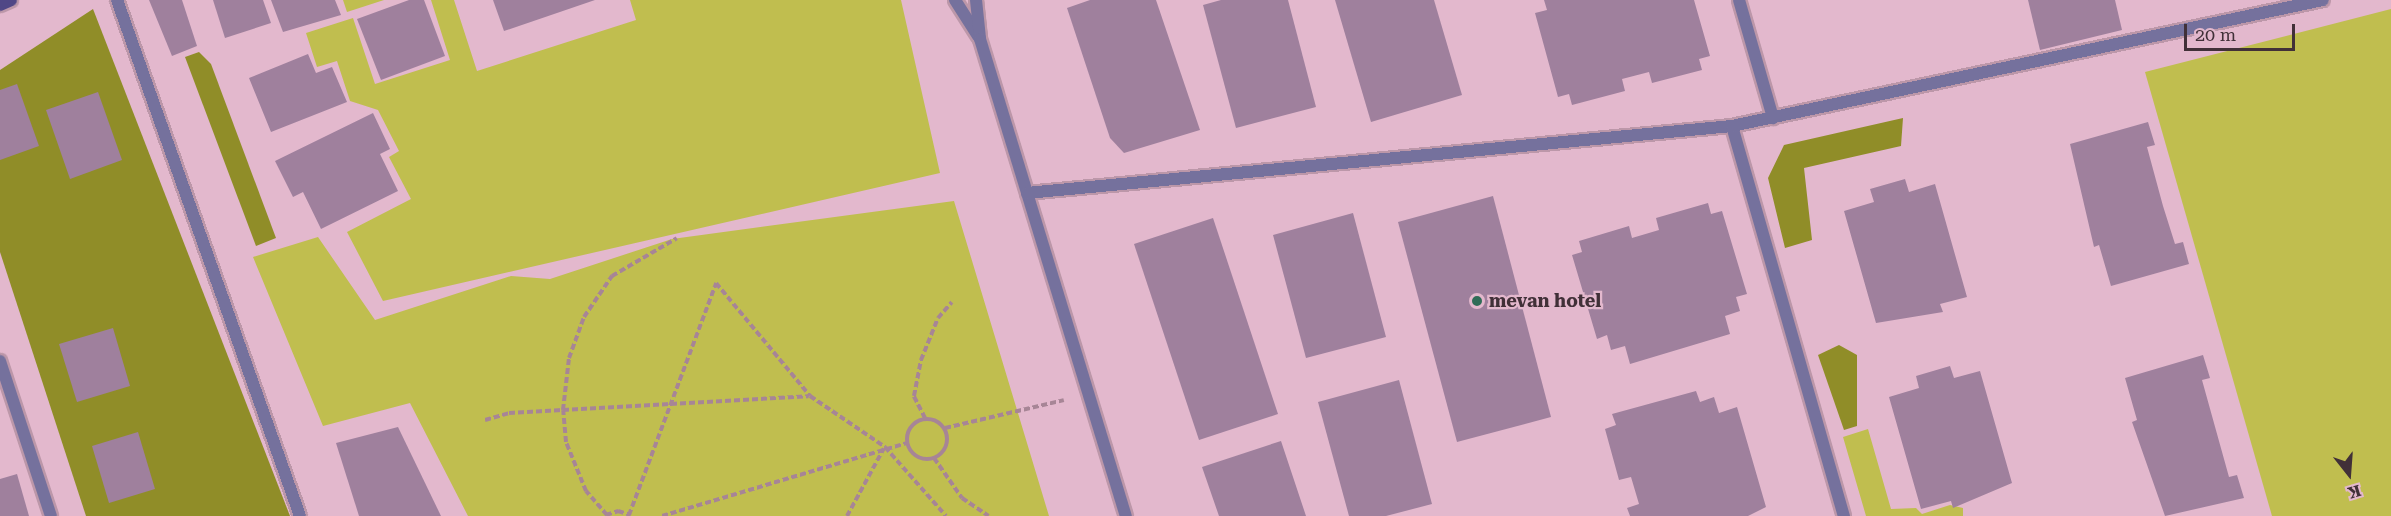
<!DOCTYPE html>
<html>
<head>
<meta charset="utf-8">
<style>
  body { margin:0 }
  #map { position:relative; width:2391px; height:516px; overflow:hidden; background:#e3b8cd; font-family:"Roboto Serif",serif }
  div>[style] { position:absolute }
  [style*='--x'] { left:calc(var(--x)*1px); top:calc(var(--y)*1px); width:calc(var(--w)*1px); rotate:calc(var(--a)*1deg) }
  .green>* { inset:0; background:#c0be4f }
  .forest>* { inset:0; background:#908d28 }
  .building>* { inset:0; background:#9f809d }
  .path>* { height:4px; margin-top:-2px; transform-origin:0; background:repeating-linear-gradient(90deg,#a78596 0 6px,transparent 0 9px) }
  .path>.ring { margin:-2px; padding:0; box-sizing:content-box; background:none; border:4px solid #a78596; border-radius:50% }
  .roads { filter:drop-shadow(2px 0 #bc97a9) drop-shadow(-2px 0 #bc97a9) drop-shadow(0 2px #bc97a9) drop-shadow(0 -2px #bc97a9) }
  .service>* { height:12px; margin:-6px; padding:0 6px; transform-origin:6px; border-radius:6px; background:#75719d }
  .minor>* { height:12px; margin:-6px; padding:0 6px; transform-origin:6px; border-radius:6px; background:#75719d }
  .secondary>* { height:12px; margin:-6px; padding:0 6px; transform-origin:6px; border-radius:6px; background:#504786 }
  .dots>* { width:16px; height:16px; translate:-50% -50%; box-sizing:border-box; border:3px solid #e3b8cd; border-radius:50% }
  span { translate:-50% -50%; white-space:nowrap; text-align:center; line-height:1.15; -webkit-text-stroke:4.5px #e3b8cd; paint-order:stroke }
  .poi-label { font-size:18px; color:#413038; font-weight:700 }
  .left { translate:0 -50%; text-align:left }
  .north { position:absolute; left:2319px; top:444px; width:60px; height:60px; -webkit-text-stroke:4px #e3b8cd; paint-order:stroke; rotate:163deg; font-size:16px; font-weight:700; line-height:24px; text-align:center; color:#413038 }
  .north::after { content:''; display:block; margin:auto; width:21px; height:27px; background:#413038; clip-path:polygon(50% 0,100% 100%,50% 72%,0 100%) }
  .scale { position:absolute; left:2184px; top:24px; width:111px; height:27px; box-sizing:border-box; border:3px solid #413038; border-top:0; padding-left:8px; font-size:18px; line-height:21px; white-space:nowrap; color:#413038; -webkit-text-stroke:4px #e3b8cd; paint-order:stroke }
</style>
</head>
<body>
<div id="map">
  <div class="green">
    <div style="clip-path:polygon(343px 0,384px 0,347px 12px)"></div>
    <div style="clip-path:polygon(431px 0,454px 0,477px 71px,636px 20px,630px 0,901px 0,940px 173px,383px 301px,347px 232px,411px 199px,389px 157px,399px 151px,378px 110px,350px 101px,337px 61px,317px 67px,306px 33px,353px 18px,375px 84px,450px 60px)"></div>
    <div style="clip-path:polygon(2391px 9px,2391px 516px,2272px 516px,2145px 72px)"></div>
    <div style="clip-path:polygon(954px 201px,1049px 516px,468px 516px,410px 403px,323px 426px,253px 257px,318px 237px,375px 320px,511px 276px,550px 279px,672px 239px)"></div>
    <div style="clip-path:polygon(1868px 429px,1891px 509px,1916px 508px,1922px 514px,1950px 505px,1963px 508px,1963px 516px,1866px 516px,1843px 437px)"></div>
  </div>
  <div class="forest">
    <div style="clip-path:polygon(93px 9px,290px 516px,86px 516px,0 252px,0 70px)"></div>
    <div style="clip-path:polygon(199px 52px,211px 64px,276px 238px,256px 246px,185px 57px)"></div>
    <div style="clip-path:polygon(1903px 118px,1901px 146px,1804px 168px,1812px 240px,1785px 248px,1768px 178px,1784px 145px)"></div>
    <div style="clip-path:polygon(1839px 345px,1857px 355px,1857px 426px,1844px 430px,1818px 355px)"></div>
  </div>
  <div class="building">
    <div style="clip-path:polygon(149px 0,182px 0,197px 46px,172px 56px)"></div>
    <div style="clip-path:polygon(213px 0,263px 0,271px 23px,225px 38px)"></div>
    <div style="clip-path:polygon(271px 0,335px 0,341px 15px,283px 32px)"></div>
    <div style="clip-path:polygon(409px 0,424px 0,445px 56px,381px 80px,357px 19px)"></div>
    <div style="clip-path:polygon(493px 0,595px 0,504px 31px)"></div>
    <div style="clip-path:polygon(1090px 0,1156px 0,1200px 130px,1124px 153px,1110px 138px,1067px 8px)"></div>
    <div style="clip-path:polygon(1221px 0,1288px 0,1316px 107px,1236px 128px,1203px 5px)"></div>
    <div style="clip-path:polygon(1335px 0,1434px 0,1462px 95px,1371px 122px)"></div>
    <div style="clip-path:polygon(1544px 0,1694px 0,1710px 56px,1699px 59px,1702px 70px,1652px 83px,1649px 72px,1622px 79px,1625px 91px,1572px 105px,1569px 94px,1558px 97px,1535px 13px,1547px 10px)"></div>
    <div style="clip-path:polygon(2028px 0,2115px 0,2122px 30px,2040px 50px)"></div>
    <div style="clip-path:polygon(308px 54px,316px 73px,332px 67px,347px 102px,271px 132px,249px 78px)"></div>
    <div style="clip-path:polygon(17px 84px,39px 146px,0 160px,0 90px)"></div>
    <div style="clip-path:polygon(98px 92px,122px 160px,70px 179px,46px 110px)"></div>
    <div style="clip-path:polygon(373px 113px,390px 149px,380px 154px,398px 191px,321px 229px,303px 192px,293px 197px,275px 161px)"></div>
    <div style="clip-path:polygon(2148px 122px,2155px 145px,2147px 147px,2163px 206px,2175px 244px,2183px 242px,2189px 264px,2111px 286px,2099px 245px,2094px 247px,2070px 144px)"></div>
    <div style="clip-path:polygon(1905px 179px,1909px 192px,1935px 184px,1967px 297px,1940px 304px,1943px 312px,1876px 323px,1844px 211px,1874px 202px,1870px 189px)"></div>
    <div style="clip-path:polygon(1493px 196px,1551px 417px,1457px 442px,1398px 222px)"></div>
    <div style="clip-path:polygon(1708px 203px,1711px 214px,1722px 211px,1747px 294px,1736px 297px,1740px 311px,1725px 316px,1730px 334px,1630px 364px,1625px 346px,1611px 350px,1607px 335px,1597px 339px,1572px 255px,1582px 252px,1579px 241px,1629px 226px,1632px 238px,1659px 230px,1656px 218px)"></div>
    <div style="clip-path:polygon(1353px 213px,1386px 337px,1306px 358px,1273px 235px)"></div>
    <div style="clip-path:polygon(1213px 218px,1278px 414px,1199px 440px,1134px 244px)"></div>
    <div style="clip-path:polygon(113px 328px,130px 386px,77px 402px,59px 344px)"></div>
    <div style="clip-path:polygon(2203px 355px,2210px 378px,2202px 380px,2229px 477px,2237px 475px,2244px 498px,2165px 516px,2132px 422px,2137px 420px,2125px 378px)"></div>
    <div style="clip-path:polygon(1950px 366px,1954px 378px,1980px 371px,2012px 483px,1953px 508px,1951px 501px,1921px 509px,1889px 397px,1919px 388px,1916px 376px)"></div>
    <div style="clip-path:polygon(1399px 380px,1432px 504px,1386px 516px,1349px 516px,1318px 402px)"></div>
    <div style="clip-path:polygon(1696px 391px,1700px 402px,1714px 397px,1719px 413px,1737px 407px,1766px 507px,1748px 516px,1630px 516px,1627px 508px,1639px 504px,1631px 477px,1619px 480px,1605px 429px,1616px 425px,1612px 414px)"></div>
    <div style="clip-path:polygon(398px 427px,441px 516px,359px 516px,336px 443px)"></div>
    <div style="clip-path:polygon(138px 432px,155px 489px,109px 503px,92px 446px)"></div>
    <div style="clip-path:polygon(1281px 441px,1306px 516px,1219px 516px,1202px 467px)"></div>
    <div style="clip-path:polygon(17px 474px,29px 516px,0 516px,0 479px)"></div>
  </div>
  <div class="path">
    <div style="--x:925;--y:418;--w:25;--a:-117"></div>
    <div style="--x:914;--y:396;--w:37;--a:-79"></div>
    <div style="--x:921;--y:360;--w:45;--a:-68"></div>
    <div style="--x:938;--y:318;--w:21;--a:-49"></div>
    <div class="ring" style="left:907px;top:419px;width:36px;height:36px"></div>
    <div style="--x:485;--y:420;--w:25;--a:-16"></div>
    <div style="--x:509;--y:413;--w:300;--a:-3.2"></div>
    <div style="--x:945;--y:428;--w:122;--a:-13.2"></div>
    <div style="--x:934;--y:458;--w:49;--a:55"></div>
    <div style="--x:962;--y:498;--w:32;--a:34"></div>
    <div style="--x:606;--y:515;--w:13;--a:-18"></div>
    <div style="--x:618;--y:511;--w:13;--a:18"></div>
    <div style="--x:607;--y:515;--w:32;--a:-131"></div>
    <div style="--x:586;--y:491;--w:53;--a:-112.2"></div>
    <div style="--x:566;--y:442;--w:32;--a:-95"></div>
    <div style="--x:563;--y:410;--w:52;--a:-83.4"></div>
    <div style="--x:569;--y:358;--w:44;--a:-69.9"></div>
    <div style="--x:584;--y:317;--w:50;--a:-55.7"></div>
    <div style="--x:612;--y:276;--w:75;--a:-30.3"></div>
    <div style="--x:629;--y:515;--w:248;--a:-69.4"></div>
    <div style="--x:716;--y:283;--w:147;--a:50.2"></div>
    <div style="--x:810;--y:396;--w:91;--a:34.2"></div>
    <div style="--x:885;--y:447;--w:92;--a:48.5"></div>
    <div style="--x:662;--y:516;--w:256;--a:-16.6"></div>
    <div style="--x:847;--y:516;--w:77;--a:-61.4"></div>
  </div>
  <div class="roads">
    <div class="service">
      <div style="--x:1739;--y:0;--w:123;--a:73.9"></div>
    </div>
    <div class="minor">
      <div style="--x:117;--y:0;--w:547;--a:70.47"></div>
      <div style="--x:955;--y:0;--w:43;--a:57.4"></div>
      <div style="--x:976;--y:0;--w:39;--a:84"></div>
      <div style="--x:980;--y:39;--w:499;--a:73"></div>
      <div style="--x:1732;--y:126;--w:406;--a:74"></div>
      <div style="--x:1027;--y:193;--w:708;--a:-5.43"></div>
      <div style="--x:1732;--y:126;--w:604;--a:-12.04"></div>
      <div style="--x:0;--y:361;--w:163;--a:71.8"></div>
    </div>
    <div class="secondary">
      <div style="--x:0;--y:5;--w:12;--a:-24"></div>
    </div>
  </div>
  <div class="dots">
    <div style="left:1477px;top:301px;background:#306c57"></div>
  </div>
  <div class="poi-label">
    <span class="left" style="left:1489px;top:301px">mevan hotel</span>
  </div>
  <div class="north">K</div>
  <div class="scale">20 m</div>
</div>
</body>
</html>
